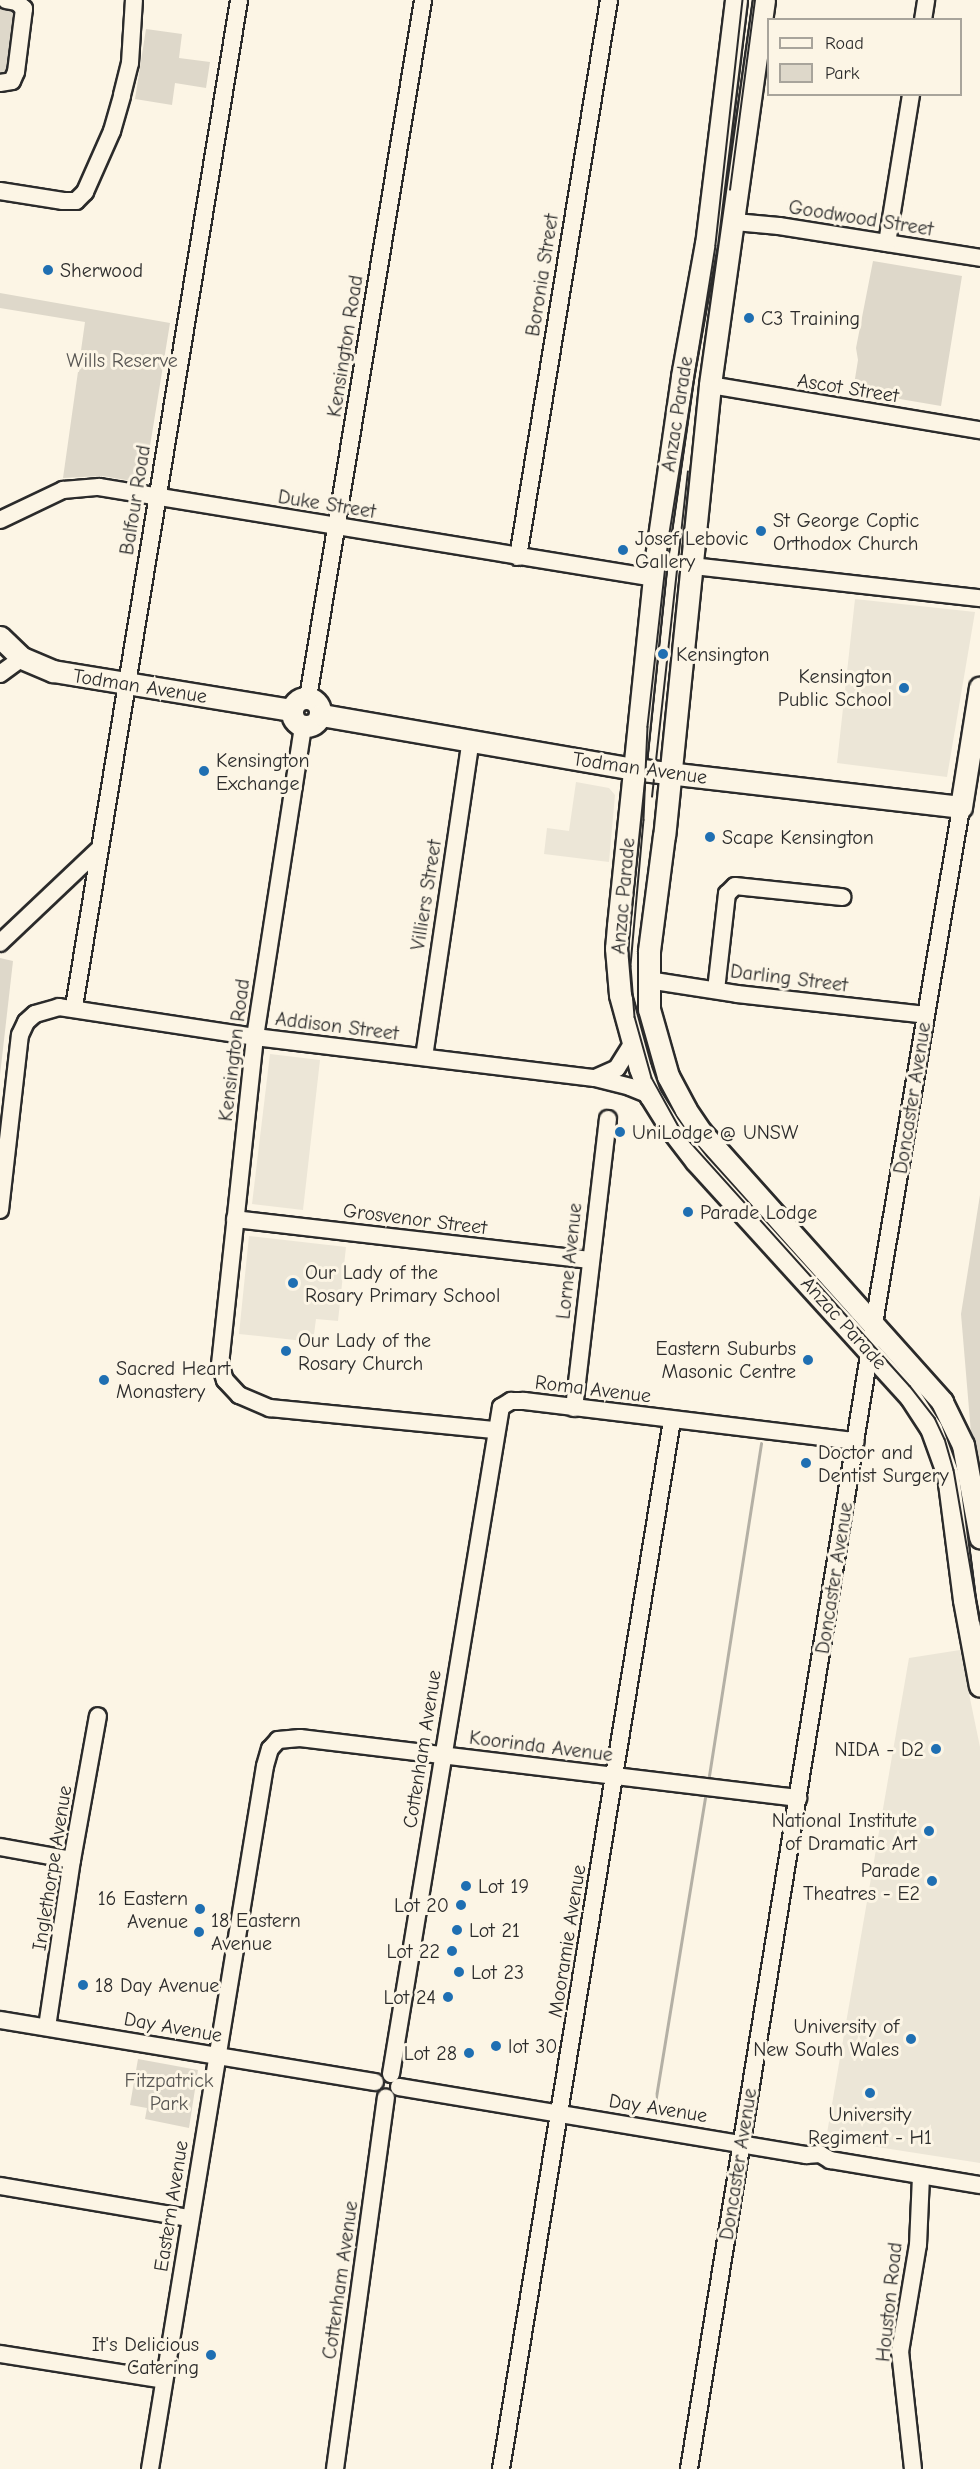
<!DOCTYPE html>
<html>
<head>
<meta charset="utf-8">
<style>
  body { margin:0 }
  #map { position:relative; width:980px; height:2469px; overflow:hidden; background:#fcf5e5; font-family:"Comic Neue",sans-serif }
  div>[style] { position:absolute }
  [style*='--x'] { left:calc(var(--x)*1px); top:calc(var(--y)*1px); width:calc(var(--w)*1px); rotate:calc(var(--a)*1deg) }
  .built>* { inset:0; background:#ece6d7 }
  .green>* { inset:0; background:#ded8ca }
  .stream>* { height:3px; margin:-1.5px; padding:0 1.5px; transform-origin:1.5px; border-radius:1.5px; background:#b4b0a5 }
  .roads { filter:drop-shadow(2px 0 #2b2b2b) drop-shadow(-2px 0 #2b2b2b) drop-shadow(0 2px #2b2b2b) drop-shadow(0 -2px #2b2b2b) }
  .minor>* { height:16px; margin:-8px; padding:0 8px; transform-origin:8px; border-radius:8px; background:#fcf5e5 }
  .major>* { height:21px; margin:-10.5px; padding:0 10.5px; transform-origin:10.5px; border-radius:10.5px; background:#fcf5e5 }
  .major>.ring { margin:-10.5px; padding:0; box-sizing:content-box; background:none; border:21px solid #fcf5e5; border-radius:50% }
  .tram>* { height:1.5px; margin:-0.75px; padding:0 0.75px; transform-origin:0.75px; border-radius:0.75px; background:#2b2b2b }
  .dots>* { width:16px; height:16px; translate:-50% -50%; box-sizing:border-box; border:3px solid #fcf5e5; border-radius:50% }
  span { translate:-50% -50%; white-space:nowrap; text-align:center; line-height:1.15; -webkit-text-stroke:6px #fcf5e5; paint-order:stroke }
  .street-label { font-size:20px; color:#2b2b2b }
  .poi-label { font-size:20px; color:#2b2b2b }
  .left { translate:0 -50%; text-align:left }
  .right { translate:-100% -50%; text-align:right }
  .park-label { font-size:20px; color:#585653 }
  .legend { position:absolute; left:767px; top:18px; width:195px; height:78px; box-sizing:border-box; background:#fcf5e5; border:2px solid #a8a49b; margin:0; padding:8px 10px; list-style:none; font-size:18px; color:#2b2b2b }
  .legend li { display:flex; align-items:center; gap:12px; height:30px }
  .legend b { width:30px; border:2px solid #a8a49b }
</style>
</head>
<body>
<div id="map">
  <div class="built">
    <div style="clip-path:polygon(855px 599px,975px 612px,947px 777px,837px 763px)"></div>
    <div style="clip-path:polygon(576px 782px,609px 788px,615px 795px,609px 862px,544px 854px,547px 828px,569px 831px)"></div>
    <div style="clip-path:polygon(270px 1054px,320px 1060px,303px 1210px,252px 1204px)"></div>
    <div style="clip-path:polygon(249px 1236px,346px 1247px,338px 1321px,316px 1319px,313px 1342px,239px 1334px)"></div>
    <div style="clip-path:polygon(960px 1650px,980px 1747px,980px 2163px,826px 2139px,909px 1658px)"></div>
  </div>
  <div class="green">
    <div style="clip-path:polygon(0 0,17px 2px,12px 81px,0 83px)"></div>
    <div style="clip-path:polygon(146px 29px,182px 34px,179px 58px,210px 62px,206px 88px,175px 83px,172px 105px,135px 99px)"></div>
    <div style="clip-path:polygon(738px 56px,746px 57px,731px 168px,728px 168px)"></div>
    <div style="clip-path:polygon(873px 261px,962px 276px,941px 406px,853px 391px,858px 360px,856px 348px)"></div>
    <div style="clip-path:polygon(0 293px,170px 323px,144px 483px,102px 476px,63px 478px,85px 322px,0 308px)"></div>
    <div style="clip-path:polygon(0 958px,13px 961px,0 1075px)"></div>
    <div style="clip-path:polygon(980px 1195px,980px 1483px,971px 1433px,961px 1314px)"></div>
    <div style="clip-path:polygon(138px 2059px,198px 2070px,189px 2128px,145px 2119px,147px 2108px,130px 2105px)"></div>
  </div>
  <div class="stream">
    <div style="--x:708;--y:1782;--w:343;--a:-81.1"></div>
    <div style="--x:654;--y:2109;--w:321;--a:-80.7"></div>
  </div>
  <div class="roads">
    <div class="minor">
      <div style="--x:923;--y:20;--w:20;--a:-81"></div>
      <div style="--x:0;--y:83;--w:12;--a:-9"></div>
      <div style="--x:12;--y:81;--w:10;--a:-66"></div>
      <div style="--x:16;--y:72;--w:64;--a:-82.8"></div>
      <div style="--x:24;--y:9;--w:10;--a:-135"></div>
      <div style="--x:17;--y:2;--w:11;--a:-170"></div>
      <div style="--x:0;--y:191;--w:64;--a:9"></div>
      <div style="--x:63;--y:201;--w:13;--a:0"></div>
      <div style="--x:76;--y:201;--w:13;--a:-45"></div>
      <div style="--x:85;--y:192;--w:67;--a:-66.1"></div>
      <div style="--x:112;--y:131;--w:37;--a:-74"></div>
      <div style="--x:122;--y:95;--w:33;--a:-76"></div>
      <div style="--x:130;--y:63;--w:63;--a:-86.4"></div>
      <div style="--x:735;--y:222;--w:44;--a:5.2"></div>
      <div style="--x:779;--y:226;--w:204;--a:9"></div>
      <div style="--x:887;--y:243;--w:151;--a:-80.8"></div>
      <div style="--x:710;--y:385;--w:274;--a:9.5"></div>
      <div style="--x:0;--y:520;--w:70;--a:-25.5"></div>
      <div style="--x:63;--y:490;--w:36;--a:-5"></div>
      <div style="--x:99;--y:487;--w:562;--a:9.31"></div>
      <div style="--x:518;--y:557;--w:564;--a:-80.72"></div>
      <div style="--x:693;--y:566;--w:289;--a:6.4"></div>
      <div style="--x:0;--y:674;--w:27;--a:-36"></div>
      <div style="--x:308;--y:698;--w:707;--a:-80.64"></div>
      <div style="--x:303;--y:727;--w:314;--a:98.8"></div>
      <div style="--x:255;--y:1037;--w:329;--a:96.1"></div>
      <div style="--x:220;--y:1364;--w:17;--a:73"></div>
      <div style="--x:225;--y:1380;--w:21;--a:47"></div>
      <div style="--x:239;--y:1395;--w:34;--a:23"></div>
      <div style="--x:270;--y:1408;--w:227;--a:5.6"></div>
      <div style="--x:0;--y:943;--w:137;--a:-43.5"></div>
      <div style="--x:648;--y:980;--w:90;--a:8.9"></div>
      <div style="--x:737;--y:994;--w:190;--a:6.3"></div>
      <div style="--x:716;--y:990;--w:97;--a:-83.5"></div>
      <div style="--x:727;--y:894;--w:11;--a:-45"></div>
      <div style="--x:735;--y:886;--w:108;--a:5.9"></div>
      <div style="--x:74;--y:1007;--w:1020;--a:-80.69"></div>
      <div style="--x:424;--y:1057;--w:321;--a:-81.6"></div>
      <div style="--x:595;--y:1078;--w:24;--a:-24"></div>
      <div style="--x:617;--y:1068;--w:28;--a:-58"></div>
      <div style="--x:0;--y:1210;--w:176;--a:-83.5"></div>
      <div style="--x:20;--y:1035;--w:14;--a:-65"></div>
      <div style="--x:26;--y:1022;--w:12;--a:-42"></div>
      <div style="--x:35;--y:1014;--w:25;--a:-16"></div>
      <div style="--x:59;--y:1007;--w:198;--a:8.7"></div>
      <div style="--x:255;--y:1037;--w:342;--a:6.9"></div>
      <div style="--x:595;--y:1078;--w:36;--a:14"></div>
      <div style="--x:630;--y:1087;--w:22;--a:22"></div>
      <div style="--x:235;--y:1219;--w:358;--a:6.6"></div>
      <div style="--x:574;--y:1408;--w:291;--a:-83.3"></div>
      <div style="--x:0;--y:1847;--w:73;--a:10.2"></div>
      <div style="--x:0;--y:2020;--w:380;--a:9.4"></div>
      <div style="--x:47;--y:2027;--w:169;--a:-81.5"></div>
      <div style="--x:72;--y:1860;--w:146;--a:-79.8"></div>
      <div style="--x:391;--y:2074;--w:676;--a:-80.64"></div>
      <div style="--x:501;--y:1407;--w:12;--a:-31"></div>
      <div style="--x:511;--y:1401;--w:13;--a:0"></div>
      <div style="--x:524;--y:1401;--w:334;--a:6.9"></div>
      <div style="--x:399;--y:2087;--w:413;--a:9.5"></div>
      <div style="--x:806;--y:2155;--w:14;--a:-4"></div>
      <div style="--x:820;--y:2154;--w:12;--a:31"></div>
      <div style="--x:830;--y:2160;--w:152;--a:9.5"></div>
      <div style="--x:0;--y:2186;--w:193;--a:9.6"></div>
      <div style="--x:0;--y:2354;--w:166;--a:9"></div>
      <div style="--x:150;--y:2469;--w:712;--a:-80.71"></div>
      <div style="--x:265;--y:1766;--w:18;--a:-74"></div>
      <div style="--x:270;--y:1749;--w:12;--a:-48"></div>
      <div style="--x:278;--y:1740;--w:22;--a:-5"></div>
      <div style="--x:300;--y:1738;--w:502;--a:6.87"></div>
      <div style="--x:335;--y:2469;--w:375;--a:-82.2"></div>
      <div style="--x:501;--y:2469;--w:1063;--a:-80.74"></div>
      <div style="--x:689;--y:2469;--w:1185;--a:-80.82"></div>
      <div style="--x:878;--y:1299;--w:499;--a:-80.4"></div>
      <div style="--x:913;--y:2469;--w:118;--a:-96.3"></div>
      <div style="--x:900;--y:2352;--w:109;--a:-80.5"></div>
      <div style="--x:918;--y:2245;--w:69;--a:-87.5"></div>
    </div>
    <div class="major">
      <div style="--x:736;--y:0;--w:245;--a:97"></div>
      <div style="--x:706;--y:243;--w:136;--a:100.2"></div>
      <div style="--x:682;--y:377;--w:183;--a:98.2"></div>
      <div style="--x:656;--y:558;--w:370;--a:95.9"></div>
      <div style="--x:618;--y:926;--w:22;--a:95"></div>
      <div style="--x:616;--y:948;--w:47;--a:85.1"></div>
      <div style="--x:620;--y:995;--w:76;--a:74.7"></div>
      <div style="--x:640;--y:1068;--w:29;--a:70"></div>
      <div style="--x:650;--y:1095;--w:38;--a:58"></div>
      <div style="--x:670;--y:1127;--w:43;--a:52.6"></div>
      <div style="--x:696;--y:1161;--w:318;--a:47.7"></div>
      <div style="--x:910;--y:1396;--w:38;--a:57"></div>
      <div style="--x:931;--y:1428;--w:50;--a:70.1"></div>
      <div style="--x:948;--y:1475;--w:126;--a:82.7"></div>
      <div style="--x:964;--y:1600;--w:87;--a:79.5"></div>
      <div style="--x:764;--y:0;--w:389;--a:98"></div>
      <div style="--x:710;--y:385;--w:452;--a:95.8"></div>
      <div style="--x:664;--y:835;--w:117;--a:97.4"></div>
      <div style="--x:649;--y:951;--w:58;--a:90"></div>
      <div style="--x:649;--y:1009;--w:70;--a:74.2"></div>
      <div style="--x:668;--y:1076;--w:38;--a:62"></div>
      <div style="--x:686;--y:1110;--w:27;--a:56"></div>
      <div style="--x:701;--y:1132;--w:362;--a:48.2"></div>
      <div style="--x:942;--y:1402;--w:48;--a:64"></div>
      <div style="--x:963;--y:1445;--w:94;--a:79.5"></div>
      <div style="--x:0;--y:637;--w:30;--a:44"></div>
      <div style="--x:22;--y:658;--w:34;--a:23"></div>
      <div style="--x:53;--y:671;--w:242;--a:9.3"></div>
      <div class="ring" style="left:292px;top:698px;width:7px;height:7px"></div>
      <div style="--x:321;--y:715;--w:317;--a:9.8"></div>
      <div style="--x:633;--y:769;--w:330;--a:6.6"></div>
      <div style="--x:961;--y:807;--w:121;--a:-81"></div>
    </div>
  </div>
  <div class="tram">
    <div style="--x:743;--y:0;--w:247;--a:96.3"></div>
    <div style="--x:716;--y:246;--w:297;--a:99.1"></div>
    <div style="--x:669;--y:539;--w:189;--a:96.4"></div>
    <div style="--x:648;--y:727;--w:93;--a:92.5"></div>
    <div style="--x:644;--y:820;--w:147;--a:95.1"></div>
    <div style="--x:631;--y:966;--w:51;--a:85.5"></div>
    <div style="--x:635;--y:1017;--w:63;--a:74.4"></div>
    <div style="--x:652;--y:1078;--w:64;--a:61"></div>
    <div style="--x:683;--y:1134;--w:339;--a:48"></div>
    <div style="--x:910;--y:1386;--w:41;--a:52"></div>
    <div style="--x:935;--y:1418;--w:23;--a:65"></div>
    <div style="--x:945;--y:1439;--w:32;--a:74"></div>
    <div style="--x:954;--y:1470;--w:153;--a:80.2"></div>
    <div style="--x:730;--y:190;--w:192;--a:-82.5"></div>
    <div style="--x:652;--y:797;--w:327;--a:-83.7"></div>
  </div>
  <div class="dots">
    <div style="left:48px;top:270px;background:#1f6fb2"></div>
    <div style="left:749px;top:318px;background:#1f6fb2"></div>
    <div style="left:761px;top:531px;background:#1f6fb2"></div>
    <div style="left:623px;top:550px;background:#1f6fb2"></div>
    <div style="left:663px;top:654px;background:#1f6fb2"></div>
    <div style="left:904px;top:688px;background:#1f6fb2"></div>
    <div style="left:204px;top:771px;background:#1f6fb2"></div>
    <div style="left:710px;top:837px;background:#1f6fb2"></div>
    <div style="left:620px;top:1132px;background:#1f6fb2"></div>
    <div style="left:688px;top:1212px;background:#1f6fb2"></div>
    <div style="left:293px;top:1283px;background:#1f6fb2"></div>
    <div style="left:286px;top:1351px;background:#1f6fb2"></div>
    <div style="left:808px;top:1360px;background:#1f6fb2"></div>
    <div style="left:104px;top:1380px;background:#1f6fb2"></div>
    <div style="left:806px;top:1463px;background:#1f6fb2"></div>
    <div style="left:936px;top:1749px;background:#1f6fb2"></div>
    <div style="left:929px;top:1831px;background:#1f6fb2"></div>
    <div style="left:932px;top:1881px;background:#1f6fb2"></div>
    <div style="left:466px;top:1886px;background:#1f6fb2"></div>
    <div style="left:461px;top:1905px;background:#1f6fb2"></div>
    <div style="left:200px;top:1909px;background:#1f6fb2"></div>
    <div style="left:457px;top:1930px;background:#1f6fb2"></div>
    <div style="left:199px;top:1932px;background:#1f6fb2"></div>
    <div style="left:452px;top:1951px;background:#1f6fb2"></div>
    <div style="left:459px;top:1972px;background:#1f6fb2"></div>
    <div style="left:83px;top:1985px;background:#1f6fb2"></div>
    <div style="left:448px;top:1997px;background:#1f6fb2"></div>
    <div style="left:911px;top:2039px;background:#1f6fb2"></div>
    <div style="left:496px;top:2046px;background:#1f6fb2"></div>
    <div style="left:469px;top:2053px;background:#1f6fb2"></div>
    <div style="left:870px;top:2093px;background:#1f6fb2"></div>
    <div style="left:211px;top:2355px;background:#1f6fb2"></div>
  </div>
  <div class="street-label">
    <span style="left:861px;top:218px;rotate:9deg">Goodwood Street</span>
    <span style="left:542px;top:275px;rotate:-81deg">Boronia Street</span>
    <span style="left:345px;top:346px;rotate:-81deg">Kensington Road</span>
    <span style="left:848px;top:388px;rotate:9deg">Ascot Street</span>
    <span style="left:677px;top:414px;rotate:-81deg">Anzac Parade</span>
    <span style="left:135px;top:500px;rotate:-81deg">Balfour Road</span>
    <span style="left:327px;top:504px;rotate:9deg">Duke Street</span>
    <span style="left:140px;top:686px;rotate:9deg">Todman Avenue</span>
    <span style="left:640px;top:768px;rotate:8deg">Todman Avenue</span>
    <span style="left:426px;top:895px;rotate:-81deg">Villiers Street</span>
    <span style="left:623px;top:896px;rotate:-85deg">Anzac Parade</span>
    <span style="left:789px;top:978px;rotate:7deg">Darling Street</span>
    <span style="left:337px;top:1026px;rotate:7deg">Addison Street</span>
    <span style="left:234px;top:1050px;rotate:-83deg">Kensington Road</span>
    <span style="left:912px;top:1098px;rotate:-81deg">Doncaster Avenue</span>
    <span style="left:415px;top:1219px;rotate:7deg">Grosvenor Street</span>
    <span style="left:569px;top:1261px;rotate:-84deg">Lorne Avenue</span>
    <span style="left:844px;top:1323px;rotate:48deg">Anzac Parade</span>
    <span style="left:593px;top:1389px;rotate:7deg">Roma Avenue</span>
    <span style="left:834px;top:1578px;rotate:-81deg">Doncaster Avenue</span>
    <span style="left:541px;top:1746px;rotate:7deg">Koorinda Avenue</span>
    <span style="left:422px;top:1749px;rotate:-81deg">Cottenham Avenue</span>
    <span style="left:52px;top:1868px;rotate:-81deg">Inglethorpe Avenue</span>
    <span style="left:567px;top:1941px;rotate:-81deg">Mooramie Avenue</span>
    <span style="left:173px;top:2027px;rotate:10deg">Day Avenue</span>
    <span style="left:658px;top:2108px;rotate:9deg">Day Avenue</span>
    <span style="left:738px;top:2164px;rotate:-81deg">Doncaster Avenue</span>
    <span style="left:171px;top:2206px;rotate:-81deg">Eastern Avenue</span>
    <span style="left:340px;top:2280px;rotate:-82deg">Cottenham Avenue</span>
    <span style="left:889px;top:2302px;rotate:-84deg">Houston Road</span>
  </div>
  <div class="poi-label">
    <span class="left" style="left:60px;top:270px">Sherwood</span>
    <span class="left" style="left:761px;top:318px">C3 Training</span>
    <span class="left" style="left:773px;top:532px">St George Coptic<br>Orthodox Church</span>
    <span class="left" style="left:635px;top:550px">Josef Lebovic<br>Gallery</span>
    <span class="left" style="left:676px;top:654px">Kensington</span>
    <span class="right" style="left:892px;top:688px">Kensington<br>Public School</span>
    <span class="left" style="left:216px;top:772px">Kensington<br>Exchange</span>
    <span class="left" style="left:722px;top:837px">Scape Kensington</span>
    <span class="left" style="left:632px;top:1132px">UniLodge @ UNSW</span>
    <span class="left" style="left:700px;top:1212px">Parade Lodge</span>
    <span class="left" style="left:305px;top:1284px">Our Lady of the<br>Rosary Primary School</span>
    <span class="left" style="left:298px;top:1352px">Our Lady of the<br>Rosary Church</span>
    <span class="right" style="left:796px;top:1360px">Eastern Suburbs<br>Masonic Centre</span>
    <span class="left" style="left:116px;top:1380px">Sacred Heart<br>Monastery</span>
    <span class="left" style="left:818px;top:1464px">Doctor and<br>Dentist Surgery</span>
    <span class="right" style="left:924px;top:1749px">NIDA - D2</span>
    <span class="right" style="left:917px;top:1832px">National Institute<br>of Dramatic Art</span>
    <span class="right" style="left:920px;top:1882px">Parade<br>Theatres - E2</span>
    <span class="left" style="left:478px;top:1886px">Lot 19</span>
    <span class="right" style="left:188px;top:1910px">16 Eastern<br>Avenue</span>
    <span class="right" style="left:449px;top:1905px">Lot 20</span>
    <span class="left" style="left:211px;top:1932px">18 Eastern<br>Avenue</span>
    <span class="left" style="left:469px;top:1930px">Lot 21</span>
    <span class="right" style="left:440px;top:1951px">Lot 22</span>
    <span class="left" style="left:471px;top:1972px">Lot 23</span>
    <span class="left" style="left:95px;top:1985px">18 Day Avenue</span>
    <span class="right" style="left:436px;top:1997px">Lot 24</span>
    <span class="right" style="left:899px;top:2038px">University of<br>New South Wales</span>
    <span class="left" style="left:508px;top:2046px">lot 30</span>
    <span class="right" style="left:457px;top:2053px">Lot 28</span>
    <span style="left:870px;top:2126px">University<br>Regiment - H1</span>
    <span class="right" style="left:199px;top:2356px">It's Delicious<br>Catering</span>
  </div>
  <div class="park-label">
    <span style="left:122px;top:360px">Wills Reserve</span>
    <span style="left:169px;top:2092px">Fitzpatrick<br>Park</span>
  </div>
  <ul class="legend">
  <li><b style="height:8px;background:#fcf5e5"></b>Road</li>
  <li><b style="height:16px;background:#ded8ca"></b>Park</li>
  </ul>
</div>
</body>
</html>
